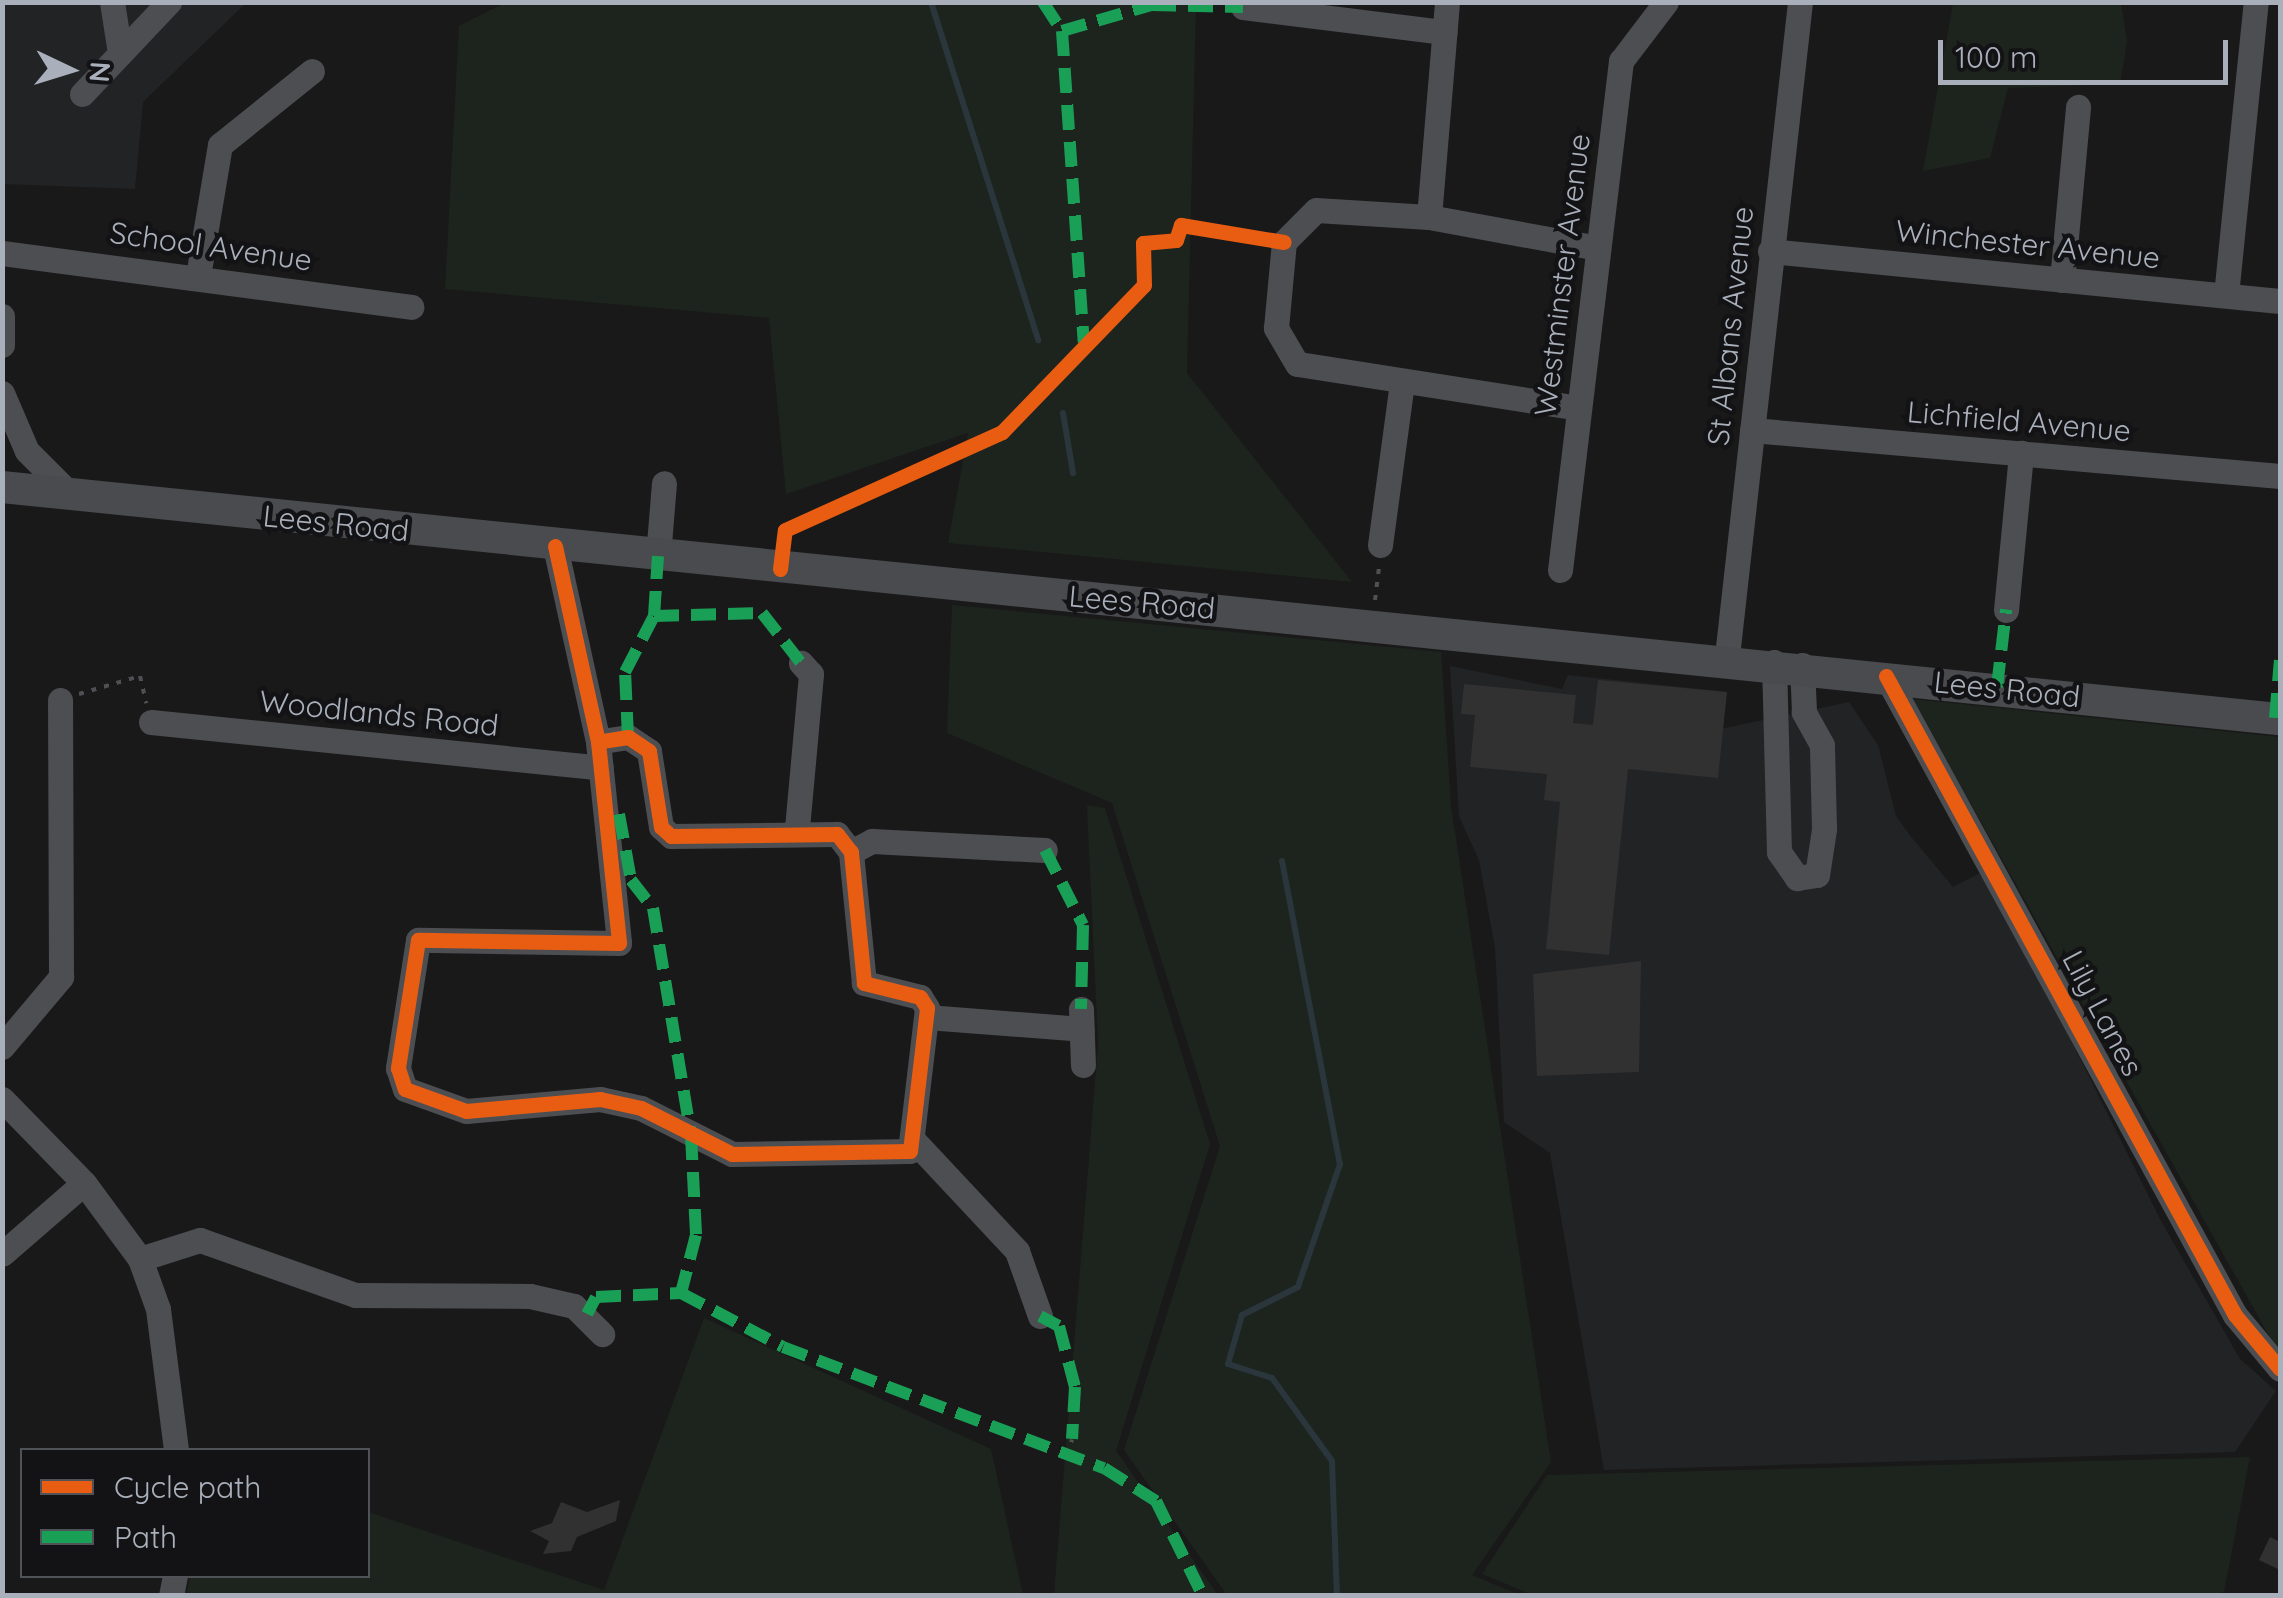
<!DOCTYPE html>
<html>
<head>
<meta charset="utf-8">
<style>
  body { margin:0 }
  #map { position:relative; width:2283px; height:1598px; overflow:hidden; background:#191919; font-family:Quicksand,sans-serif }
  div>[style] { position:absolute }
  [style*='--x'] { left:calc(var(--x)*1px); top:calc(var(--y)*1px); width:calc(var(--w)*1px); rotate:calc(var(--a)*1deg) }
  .built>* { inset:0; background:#222325 }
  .green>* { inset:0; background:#1c241d }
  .stream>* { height:6px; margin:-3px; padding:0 3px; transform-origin:3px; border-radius:3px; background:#2a363c }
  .building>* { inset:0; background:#313131 }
  .path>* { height:4px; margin-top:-2px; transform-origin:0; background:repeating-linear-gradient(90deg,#4f5054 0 5px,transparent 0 13px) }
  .minor>* { height:25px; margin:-12.5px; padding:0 12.5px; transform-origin:12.5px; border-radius:12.5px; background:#4d4e52 }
  .major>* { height:32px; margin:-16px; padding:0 16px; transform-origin:16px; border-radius:16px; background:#4a4b4e }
  .quiet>* { height:12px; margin-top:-6px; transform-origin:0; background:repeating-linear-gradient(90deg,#1a9f57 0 25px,transparent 0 37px) }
  .cycleway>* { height:15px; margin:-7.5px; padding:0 7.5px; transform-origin:7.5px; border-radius:7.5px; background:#e95d12 }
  span { translate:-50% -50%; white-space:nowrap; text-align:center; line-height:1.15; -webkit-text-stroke:9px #131315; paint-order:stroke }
  .street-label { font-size:30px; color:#a9b0bb }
  .frame { position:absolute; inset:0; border:5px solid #a9b0bb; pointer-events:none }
  .legend { position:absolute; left:20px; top:1448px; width:350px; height:130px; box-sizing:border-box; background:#131315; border:2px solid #4f5257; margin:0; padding:12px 18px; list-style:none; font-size:30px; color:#a9b0bb }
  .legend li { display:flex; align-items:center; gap:20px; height:50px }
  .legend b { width:50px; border:2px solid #4f5257 }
  .north { position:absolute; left:20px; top:20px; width:100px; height:100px; -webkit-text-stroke:8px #131315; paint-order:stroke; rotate:94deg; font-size:28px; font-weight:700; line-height:40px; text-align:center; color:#a9b0bb }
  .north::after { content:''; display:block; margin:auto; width:35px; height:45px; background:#a9b0bb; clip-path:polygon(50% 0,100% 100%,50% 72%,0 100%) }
  .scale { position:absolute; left:1938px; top:40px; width:290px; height:45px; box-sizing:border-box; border:5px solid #a9b0bb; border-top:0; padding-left:12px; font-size:30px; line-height:35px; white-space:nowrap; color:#a9b0bb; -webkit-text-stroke:8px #131315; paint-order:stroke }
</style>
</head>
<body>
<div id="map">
  <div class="built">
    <div style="clip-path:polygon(2px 3px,246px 3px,143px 102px,135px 189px,4px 184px)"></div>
    <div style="clip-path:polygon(1450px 666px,1562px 689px,1568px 675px,1719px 691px,1716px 730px,1849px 702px,1878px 745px,1896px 816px,1912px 838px,1953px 887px,1986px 870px,2161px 1221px,2240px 1359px,2276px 1391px,2235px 1452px,1604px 1470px,1550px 1153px,1504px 1122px,1495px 948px,1479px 860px,1459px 816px)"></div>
  </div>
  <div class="green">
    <div style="clip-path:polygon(505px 3px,1196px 3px,1187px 373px,1352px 582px,948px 543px,968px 433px,786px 494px,769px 318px,445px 289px,459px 26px)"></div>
    <div style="clip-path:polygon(1953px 3px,2121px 3px,2127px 41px,2120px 84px,2008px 88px,1990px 158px,1923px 171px)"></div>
    <div style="clip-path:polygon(952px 605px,1441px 652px,1451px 806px,1551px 1462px,1472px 1575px,1520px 1595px,1227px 1595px,1124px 1450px,1220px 1146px,1112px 803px,947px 733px)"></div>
    <div style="clip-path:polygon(1912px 699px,2280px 737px,2280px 1353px,2277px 1350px)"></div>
    <div style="clip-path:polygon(1087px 805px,1105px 808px,1210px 1144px,1116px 1451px,1218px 1595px,1054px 1595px,1098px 1045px)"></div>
    <div style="clip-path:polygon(704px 1318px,991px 1449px,1023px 1595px,186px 1595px,190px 1576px,368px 1576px,368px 1512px,604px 1590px)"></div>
    <div style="clip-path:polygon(2250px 1457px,2224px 1592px,2209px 1595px,1535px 1596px,1482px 1574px,1547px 1475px)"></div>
  </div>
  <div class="stream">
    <div style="--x:931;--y:2;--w:355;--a:72.4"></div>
    <div style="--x:1063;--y:413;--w:61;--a:80.5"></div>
    <div style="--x:1282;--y:861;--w:309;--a:79.2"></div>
    <div style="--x:1340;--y:1164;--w:130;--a:108.9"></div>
    <div style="--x:1298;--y:1287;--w:63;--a:153.4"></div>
    <div style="--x:1242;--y:1315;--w:51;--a:105.9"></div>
    <div style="--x:1228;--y:1364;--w:46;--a:17.7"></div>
    <div style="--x:1272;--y:1378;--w:102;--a:54.1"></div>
    <div style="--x:1332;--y:1461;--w:135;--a:87.9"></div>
  </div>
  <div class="building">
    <div style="clip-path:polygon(1598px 680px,1727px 692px,1718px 778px,1628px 769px,1609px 955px,1546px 949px,1560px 802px,1544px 800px,1547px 774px,1470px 767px,1475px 715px,1461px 714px,1464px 684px,1576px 695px,1573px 723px,1593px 725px)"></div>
    <div style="clip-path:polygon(1641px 961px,1639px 1072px,1537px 1076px,1533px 974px)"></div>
    <div style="clip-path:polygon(620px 1500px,616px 1521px,577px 1537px,571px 1551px,543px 1554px,549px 1541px,530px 1531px,552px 1523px,561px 1502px,587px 1512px)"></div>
    <div style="clip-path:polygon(2270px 1537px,2280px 1542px,2280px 1570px,2259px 1560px)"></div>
  </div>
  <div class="path">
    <div style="--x:1375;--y:600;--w:35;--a:-83"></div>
    <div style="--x:79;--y:694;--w:64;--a:-16.4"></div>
    <div style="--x:140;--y:676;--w:28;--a:77"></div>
    <div style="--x:1068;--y:1455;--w:16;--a:-76"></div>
  </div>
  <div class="minor">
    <div style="--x:112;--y:2;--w:52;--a:81.1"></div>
    <div style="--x:1243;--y:7;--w:203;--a:7.1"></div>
    <div style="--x:82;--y:94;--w:127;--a:-46.6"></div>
    <div style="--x:1429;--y:217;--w:216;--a:-85.2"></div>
    <div style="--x:1770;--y:251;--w:512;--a:5.6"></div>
    <div style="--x:2;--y:253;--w:413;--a:7.5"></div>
    <div style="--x:198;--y:276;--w:133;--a:-80.5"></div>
    <div style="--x:220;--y:145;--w:118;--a:-38.8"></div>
    <div style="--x:2062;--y:280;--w:174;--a:-84.7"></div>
    <div style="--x:2226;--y:295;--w:295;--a:-84.2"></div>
    <div style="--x:2;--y:316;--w:29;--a:90"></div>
    <div style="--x:2;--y:393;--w:63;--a:66.7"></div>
    <div style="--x:27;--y:451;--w:62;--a:45"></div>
    <div style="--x:1579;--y:408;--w:285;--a:-171.1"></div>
    <div style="--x:1297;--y:364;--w:42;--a:-120.3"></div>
    <div style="--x:1276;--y:328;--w:86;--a:-84.7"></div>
    <div style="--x:1284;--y:242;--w:45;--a:-45"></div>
    <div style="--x:1316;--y:210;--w:113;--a:3.5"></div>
    <div style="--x:1429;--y:217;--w:172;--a:10.4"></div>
    <div style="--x:1752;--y:430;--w:530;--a:4.98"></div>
    <div style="--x:1380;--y:545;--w:163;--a:-82.3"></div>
    <div style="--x:555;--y:546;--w:201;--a:77.6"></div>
    <div style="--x:598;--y:742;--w:202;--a:84"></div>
    <div style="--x:619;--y:943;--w:201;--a:-179.1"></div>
    <div style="--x:418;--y:940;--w:130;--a:98.9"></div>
    <div style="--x:398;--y:1068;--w:22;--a:72"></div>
    <div style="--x:405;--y:1089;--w:65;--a:19.8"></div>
    <div style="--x:466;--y:1111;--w:135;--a:-5.1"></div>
    <div style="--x:600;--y:1099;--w:42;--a:12.4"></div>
    <div style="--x:641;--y:1108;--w:102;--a:26.8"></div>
    <div style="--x:732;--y:1154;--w:178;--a:-1"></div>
    <div style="--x:910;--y:1151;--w:144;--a:-83.2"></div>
    <div style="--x:927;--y:1008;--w:13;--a:-122"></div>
    <div style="--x:920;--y:997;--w:58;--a:-166"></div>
    <div style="--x:864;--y:983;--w:132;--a:-95.7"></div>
    <div style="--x:851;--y:852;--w:23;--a:-128"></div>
    <div style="--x:837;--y:834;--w:166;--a:179.3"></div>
    <div style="--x:671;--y:836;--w:13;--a:-138"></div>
    <div style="--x:661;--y:827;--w:77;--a:-99"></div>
    <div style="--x:649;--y:751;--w:25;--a:-146"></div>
    <div style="--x:628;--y:737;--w:30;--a:171"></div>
    <div style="--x:658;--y:556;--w:73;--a:-85.3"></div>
    <div style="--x:1560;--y:570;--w:513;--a:-83.17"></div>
    <div style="--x:1621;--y:61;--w:74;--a:-52.7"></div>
    <div style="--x:2006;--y:610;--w:158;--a:-84.5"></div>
    <div style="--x:1727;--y:656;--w:658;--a:-83.63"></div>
    <div style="--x:1774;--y:662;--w:190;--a:88.5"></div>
    <div style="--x:1779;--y:852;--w:32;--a:55"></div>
    <div style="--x:1797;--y:878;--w:20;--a:-9"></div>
    <div style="--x:1817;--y:875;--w:47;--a:-81.3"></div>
    <div style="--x:1824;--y:829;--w:84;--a:-91.4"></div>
    <div style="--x:1822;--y:745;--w:38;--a:-119"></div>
    <div style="--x:1804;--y:712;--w:47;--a:-92.4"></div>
    <div style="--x:1886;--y:676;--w:728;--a:61.36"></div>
    <div style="--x:2235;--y:1315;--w:70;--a:50.2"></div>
    <div style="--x:151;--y:722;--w:452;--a:5.8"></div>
    <div style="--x:797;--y:828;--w:155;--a:-84.8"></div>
    <div style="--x:811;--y:674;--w:15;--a:-132"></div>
    <div style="--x:851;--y:852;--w:24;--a:-28"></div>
    <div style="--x:872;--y:841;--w:173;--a:3"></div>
    <div style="--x:1081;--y:1009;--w:56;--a:88"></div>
    <div style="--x:927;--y:1017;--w:155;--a:4.4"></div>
    <div style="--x:2;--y:1047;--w:92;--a:-49.9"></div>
    <div style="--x:61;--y:977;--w:277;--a:-90.2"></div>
    <div style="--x:2;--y:1099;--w:117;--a:45.7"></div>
    <div style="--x:84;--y:1183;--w:94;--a:53.6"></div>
    <div style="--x:140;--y:1259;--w:53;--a:70.2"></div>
    <div style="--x:158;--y:1309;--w:142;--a:82.7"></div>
    <div style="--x:916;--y:1143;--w:148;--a:46.9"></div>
    <div style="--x:1017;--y:1251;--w:69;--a:70.5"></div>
    <div style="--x:2;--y:1254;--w:108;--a:-40.9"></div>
    <div style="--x:140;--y:1259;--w:63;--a:-17.6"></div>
    <div style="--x:200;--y:1240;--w:164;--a:19.5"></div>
    <div style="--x:355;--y:1295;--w:175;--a:0.3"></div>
    <div style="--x:530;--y:1296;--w:45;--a:12.8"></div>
    <div style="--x:574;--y:1306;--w:40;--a:45"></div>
    <div style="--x:171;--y:1596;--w:20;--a:-79"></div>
  </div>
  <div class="major">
    <div style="--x:2;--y:487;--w:2290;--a:5.82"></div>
  </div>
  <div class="quiet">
    <div style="--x:1043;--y:2;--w:35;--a:57"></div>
    <div style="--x:1062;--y:31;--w:93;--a:-16.3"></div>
    <div style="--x:1151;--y:5;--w:92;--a:1.2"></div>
    <div style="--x:1062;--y:31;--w:312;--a:86"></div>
    <div style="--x:654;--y:616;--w:108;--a:-1.6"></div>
    <div style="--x:762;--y:613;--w:63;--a:52"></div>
    <div style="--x:1997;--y:687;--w:78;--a:-83.3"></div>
    <div style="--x:2275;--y:718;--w:58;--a:-85.1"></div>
    <div style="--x:628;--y:737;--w:65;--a:-92.6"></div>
    <div style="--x:625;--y:672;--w:63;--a:-62.6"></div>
    <div style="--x:654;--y:616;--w:60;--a:-86.2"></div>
    <div style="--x:619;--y:814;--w:67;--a:79.7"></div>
    <div style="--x:631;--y:880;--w:36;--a:52"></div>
    <div style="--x:653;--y:908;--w:230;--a:80.5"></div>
    <div style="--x:691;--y:1135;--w:100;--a:87.1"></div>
    <div style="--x:696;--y:1235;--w:60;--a:104.5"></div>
    <div style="--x:1045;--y:850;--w:84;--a:63.1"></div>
    <div style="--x:1083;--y:925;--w:84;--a:91.4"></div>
    <div style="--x:587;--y:1314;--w:19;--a:-62"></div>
    <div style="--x:596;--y:1297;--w:85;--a:-2.7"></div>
    <div style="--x:681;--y:1293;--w:115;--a:27.9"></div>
    <div style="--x:783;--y:1347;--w:343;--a:20.7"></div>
    <div style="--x:1104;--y:1468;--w:62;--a:32.4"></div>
    <div style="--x:1156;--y:1501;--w:106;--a:63.7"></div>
    <div style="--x:1040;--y:1316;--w:21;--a:28"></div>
    <div style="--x:1059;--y:1326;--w:63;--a:75.3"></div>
    <div style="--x:1075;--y:1387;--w:52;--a:93.3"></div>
  </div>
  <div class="cycleway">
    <div style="--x:555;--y:546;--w:201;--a:77.6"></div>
    <div style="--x:598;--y:742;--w:202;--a:84"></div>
    <div style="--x:619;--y:943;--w:201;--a:-179.1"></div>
    <div style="--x:418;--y:940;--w:130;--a:98.9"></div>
    <div style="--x:398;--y:1068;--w:22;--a:72"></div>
    <div style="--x:405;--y:1089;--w:65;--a:19.8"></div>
    <div style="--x:466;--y:1111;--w:135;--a:-5.1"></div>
    <div style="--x:600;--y:1099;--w:42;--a:12.4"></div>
    <div style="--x:641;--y:1108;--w:102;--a:26.8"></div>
    <div style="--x:732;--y:1154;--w:178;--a:-1"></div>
    <div style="--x:910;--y:1151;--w:144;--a:-83.2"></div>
    <div style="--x:927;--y:1008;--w:13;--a:-122"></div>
    <div style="--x:920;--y:997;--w:58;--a:-166"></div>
    <div style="--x:864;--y:983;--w:132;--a:-95.7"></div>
    <div style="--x:851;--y:852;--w:23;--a:-128"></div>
    <div style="--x:837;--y:834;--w:166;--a:179.3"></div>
    <div style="--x:671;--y:836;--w:13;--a:-138"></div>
    <div style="--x:661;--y:827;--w:77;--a:-99"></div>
    <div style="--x:649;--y:751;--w:25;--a:-146"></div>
    <div style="--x:628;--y:737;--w:30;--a:171"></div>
    <div style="--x:780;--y:569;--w:39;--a:-83"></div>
    <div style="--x:785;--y:530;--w:238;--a:-24.3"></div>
    <div style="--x:1002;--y:432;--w:204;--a:-46"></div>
    <div style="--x:1144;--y:285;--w:42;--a:-91.4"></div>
    <div style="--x:1143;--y:243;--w:33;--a:-5"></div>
    <div style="--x:1176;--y:240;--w:16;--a:-72"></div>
    <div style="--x:1181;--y:225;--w:104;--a:9.4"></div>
    <div style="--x:1886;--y:676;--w:728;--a:61.36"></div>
    <div style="--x:2235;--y:1315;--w:70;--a:50.2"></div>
  </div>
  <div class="street-label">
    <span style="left:2028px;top:244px;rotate:6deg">Winchester Avenue</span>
    <span style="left:211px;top:246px;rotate:8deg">School Avenue</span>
    <span style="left:1562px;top:275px;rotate:-83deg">Westminster Avenue</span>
    <span style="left:1730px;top:326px;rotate:-84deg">St Albans Avenue</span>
    <span style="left:2019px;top:421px;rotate:5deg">Lichfield Avenue</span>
    <span style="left:336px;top:523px;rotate:6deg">Lees Road</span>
    <span style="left:1142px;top:602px;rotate:5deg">Lees Road</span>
    <span style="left:2007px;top:689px;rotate:6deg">Lees Road</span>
    <span style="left:379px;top:713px;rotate:6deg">Woodlands Road</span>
    <span style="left:2103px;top:1013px;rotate:62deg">Lily Lanes</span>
  </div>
  <div class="frame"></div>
  <ul class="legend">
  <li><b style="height:12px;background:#e95d12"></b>Cycle path</li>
  <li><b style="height:12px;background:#1a9f57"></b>Path</li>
  </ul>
  <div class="north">N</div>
  <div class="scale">100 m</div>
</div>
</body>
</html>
